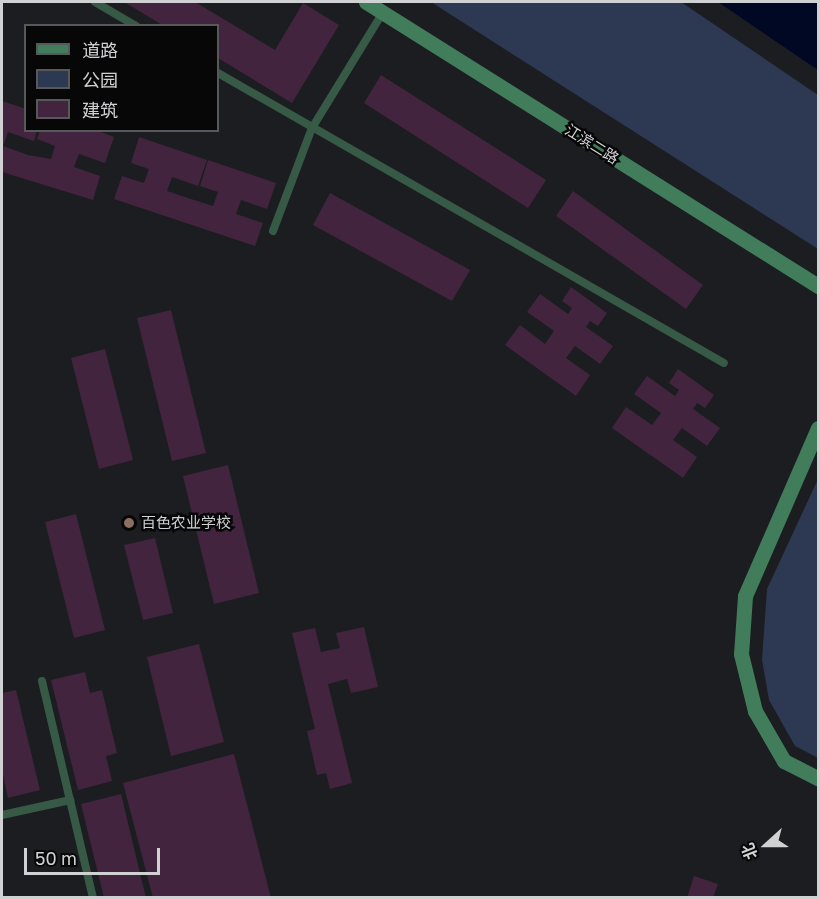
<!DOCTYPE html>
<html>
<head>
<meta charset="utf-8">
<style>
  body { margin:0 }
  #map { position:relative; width:820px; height:899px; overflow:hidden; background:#1b1d20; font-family:"Golos Text","Noto Sans SC",sans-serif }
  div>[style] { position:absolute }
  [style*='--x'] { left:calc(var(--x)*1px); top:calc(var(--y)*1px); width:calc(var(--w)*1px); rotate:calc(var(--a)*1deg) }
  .green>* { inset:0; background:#2d3853 }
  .water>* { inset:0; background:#000823 }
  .building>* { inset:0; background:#42243e }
  .lane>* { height:8px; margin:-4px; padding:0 4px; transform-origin:4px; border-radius:4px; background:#365a45 }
  .secondary>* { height:15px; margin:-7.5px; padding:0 7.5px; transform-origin:7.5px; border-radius:7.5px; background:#417d5b }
  .dots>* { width:16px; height:16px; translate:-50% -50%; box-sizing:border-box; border:3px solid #070708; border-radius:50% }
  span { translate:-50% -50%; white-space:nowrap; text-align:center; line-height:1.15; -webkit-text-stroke:5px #070708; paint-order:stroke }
  .street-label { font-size:15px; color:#d0d1d3 }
  .poi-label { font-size:15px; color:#d0d1d3 }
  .left { translate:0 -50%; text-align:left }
  .frame { position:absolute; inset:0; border:3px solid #d0d1d3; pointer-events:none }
  .legend { position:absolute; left:24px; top:24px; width:195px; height:108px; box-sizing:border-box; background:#070708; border:2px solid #575859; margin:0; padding:8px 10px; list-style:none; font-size:18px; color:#d0d1d3 }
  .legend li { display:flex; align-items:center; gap:12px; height:30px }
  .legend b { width:30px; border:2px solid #575859 }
  .north { position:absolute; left:736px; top:815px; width:60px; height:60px; -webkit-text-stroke:4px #070708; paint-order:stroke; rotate:249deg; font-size:16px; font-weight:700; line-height:24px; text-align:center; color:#d0d1d3 }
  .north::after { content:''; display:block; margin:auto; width:21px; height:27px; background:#d0d1d3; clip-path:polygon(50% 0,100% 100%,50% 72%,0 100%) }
  .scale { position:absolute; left:24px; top:848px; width:136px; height:27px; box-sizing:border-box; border:3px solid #d0d1d3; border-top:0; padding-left:8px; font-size:18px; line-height:21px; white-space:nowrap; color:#d0d1d3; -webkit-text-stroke:4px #070708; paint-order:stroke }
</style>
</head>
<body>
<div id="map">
  <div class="green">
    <div style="clip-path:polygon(431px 2px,681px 2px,818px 95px,818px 249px)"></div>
    <div style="clip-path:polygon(818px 479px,818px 758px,795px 746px,769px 700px,762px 660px,767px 589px)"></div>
  </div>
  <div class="water">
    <div style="clip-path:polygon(718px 2px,818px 2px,818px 70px)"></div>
  </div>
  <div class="building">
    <div style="clip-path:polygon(124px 2px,195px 2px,275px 50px,303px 3px,339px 25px,292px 103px,218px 58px,218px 26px,164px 26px)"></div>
    <div style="clip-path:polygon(381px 75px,546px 180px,528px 208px,364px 103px)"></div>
    <div style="clip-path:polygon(2px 101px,26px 109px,26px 130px,37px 130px,34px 141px,8px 132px,3px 146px,28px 155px,51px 159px,55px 146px,37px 139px,40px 130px,96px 130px,114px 137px,105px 163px,79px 154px,74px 167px,100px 176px,93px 200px,2px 172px)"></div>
    <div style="clip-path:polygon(139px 137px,207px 160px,198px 186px,172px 177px,167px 191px,191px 199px,213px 206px,218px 192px,200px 186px,208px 160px,276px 183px,267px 209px,241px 200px,236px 214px,263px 223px,255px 246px,114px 199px,122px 176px,144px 183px,149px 169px,131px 163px)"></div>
    <div style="clip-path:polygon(573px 191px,703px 285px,686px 309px,556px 216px)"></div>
    <div style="clip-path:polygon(330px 193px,470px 270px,452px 301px,313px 225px)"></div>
    <div style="clip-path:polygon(571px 287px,607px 313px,598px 326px,590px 321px,586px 327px,613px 346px,600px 364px,575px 346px,566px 358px,590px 375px,576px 396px,505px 345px,520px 325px,545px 344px,554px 331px,527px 312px,540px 294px,568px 314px,572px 308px,562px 301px)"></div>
    <div style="clip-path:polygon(171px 310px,206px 453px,172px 461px,137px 318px)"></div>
    <div style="clip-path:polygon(105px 349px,133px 460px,99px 469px,71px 358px)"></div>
    <div style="clip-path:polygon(678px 369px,714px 395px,705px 408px,697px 403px,693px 409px,720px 428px,707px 446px,682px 428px,673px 440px,697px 457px,683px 478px,612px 428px,626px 407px,652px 425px,661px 413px,634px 394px,647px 376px,675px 396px,679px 390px,669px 383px)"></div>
    <div style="clip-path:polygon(228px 465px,259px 593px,214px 604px,183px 476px)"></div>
    <div style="clip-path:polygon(76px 514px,105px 630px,74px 638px,45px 522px)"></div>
    <div style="clip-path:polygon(155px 538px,173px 613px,143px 620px,124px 545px)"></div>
    <div style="clip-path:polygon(364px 627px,378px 687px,351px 693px,347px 679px,328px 684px,352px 783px,330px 789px,326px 773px,317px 775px,307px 731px,315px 729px,292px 633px,315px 628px,321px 652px,340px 648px,336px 633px)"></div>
    <div style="clip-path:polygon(199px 644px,224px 742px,171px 756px,147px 657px)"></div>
    <div style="clip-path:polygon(85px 672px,90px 693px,102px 690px,117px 753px,106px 756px,112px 781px,78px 790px,51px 680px)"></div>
    <div style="clip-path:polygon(16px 690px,40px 790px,8px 798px,2px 770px,2px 693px)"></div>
    <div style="clip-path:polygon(234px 754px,271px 898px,153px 898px,123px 783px)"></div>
    <div style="clip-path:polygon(121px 794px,146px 898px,104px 898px,81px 804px)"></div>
    <div style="clip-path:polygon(694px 876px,718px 884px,713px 898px,687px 898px)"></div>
  </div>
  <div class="lane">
    <div style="--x:95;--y:2;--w:48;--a:30.3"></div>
    <div style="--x:218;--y:73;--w:583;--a:29.82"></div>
    <div style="--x:273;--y:231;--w:110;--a:-69.3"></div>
    <div style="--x:312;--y:128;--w:136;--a:-58.5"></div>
    <div style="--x:42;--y:681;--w:122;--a:76.8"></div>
    <div style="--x:2;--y:815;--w:70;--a:-12.4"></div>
    <div style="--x:70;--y:800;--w:101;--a:76.8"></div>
  </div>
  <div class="secondary">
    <div style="--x:366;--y:2;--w:534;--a:32.14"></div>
    <div style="--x:818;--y:428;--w:183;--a:113.5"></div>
    <div style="--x:745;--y:596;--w:58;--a:93.9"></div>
    <div style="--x:741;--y:654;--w:59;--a:76.2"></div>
    <div style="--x:755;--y:711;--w:58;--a:59.9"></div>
    <div style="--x:784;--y:761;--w:38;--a:27"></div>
  </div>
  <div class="dots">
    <div style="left:129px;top:523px;background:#8d6e63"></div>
  </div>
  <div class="street-label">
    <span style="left:592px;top:144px;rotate:32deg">江滨二路</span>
  </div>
  <div class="poi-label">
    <span class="left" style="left:141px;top:523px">百色农业学校</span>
  </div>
  <div class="frame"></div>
  <ul class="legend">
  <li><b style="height:8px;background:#417d5b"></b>道路</li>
  <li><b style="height:16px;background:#2d3853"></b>公园</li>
  <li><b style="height:16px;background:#42243e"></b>建筑</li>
  </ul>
  <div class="north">北</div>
  <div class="scale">50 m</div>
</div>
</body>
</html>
